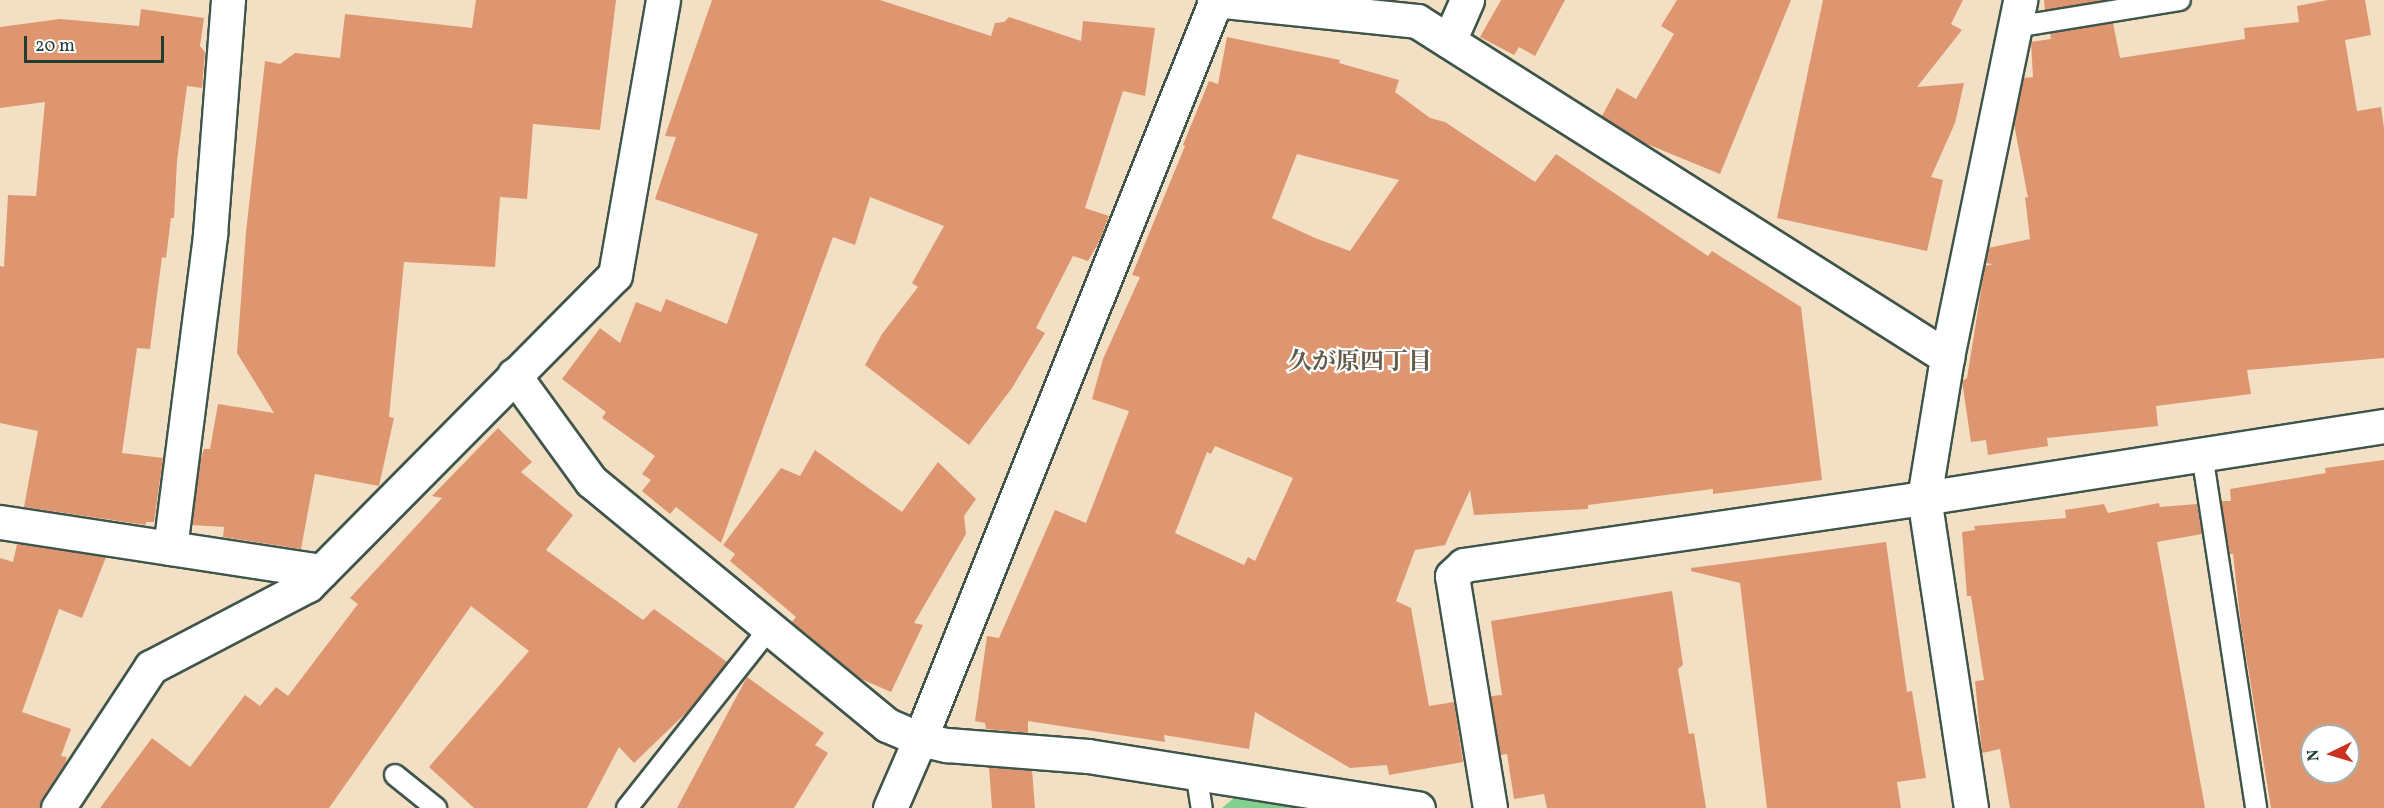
<!DOCTYPE html>
<html>
<head>
<meta charset="utf-8">
<style>
  body { margin:0 }
  #map { position:relative; width:2384px; height:808px; overflow:hidden; background:#f3dfc4; font-family:Vollkorn,"Noto Serif JP",serif }
  div>[style] { position:absolute }
  [style*='--x'] { left:calc(var(--x)*1px); top:calc(var(--y)*1px); width:calc(var(--w)*1px); rotate:calc(var(--a)*1deg) }
  .green>* { inset:0; background:#81d090 }
  .building>* { inset:0; background:#de9670 }
  .roads { filter:drop-shadow(2px 0 #3f554a) drop-shadow(-2px 0 #3f554a) drop-shadow(0 2px #3f554a) drop-shadow(0 -2px #3f554a) }
  .service>* { height:20px; margin:-10px; padding:0 10px; transform-origin:10px; border-radius:10px; background:#fff }
  .minor>* { height:33px; margin:-16.5px; padding:0 16.5px; transform-origin:16.5px; border-radius:16.5px; background:#fff }
  .tertiary>* { height:33px; margin:-16.5px; padding:0 16.5px; transform-origin:16.5px; border-radius:16.5px; background:#fff }
  span { translate:-50% -50%; white-space:nowrap; text-align:center; line-height:1.15; -webkit-text-stroke:4.5px #fff; paint-order:stroke }
  .neighbourhood-label { font-size:24px; color:#625c49; font-weight:700 }
  .north { position:absolute; left:2300px; top:724px; width:60px; height:60px; box-sizing:border-box; background:#fff; border:2px solid #a5b1ae; border-radius:50%; rotate:265deg; font-size:16px; font-weight:700; line-height:24px; text-align:center; color:#1f3d34 }
  .north::after { content:''; display:block; margin:auto; width:21px; height:27px; background:#c8321e; clip-path:polygon(50% 0,100% 100%,50% 72%,0 100%) }
  .scale { position:absolute; left:24px; top:36px; width:140px; height:27px; box-sizing:border-box; border:3px solid #1f3d34; border-top:0; padding-left:8px; font-size:18px; line-height:21px; white-space:nowrap; color:#1f3d34; -webkit-text-stroke:4px #fff; paint-order:stroke }
</style>
</head>
<body>
<div id="map">
  <div class="green">
    <div style="clip-path:polygon(1235px 797px,1300px 808px,1222px 808px)"></div>
  </div>
  <div class="building">
    <div style="clip-path:polygon(476px 0,616px 0,600px 130px,533px 124px,527px 199px,500px 197px,495px 267px,404px 262px,389px 417px,394px 418px,379px 486px,315px 474px,301px 549px,223px 537px,224px 527px,192px 525px,200px 462px,204px 449px,210px 449px,218px 404px,274px 413px,237px 353px,246px 232px,265px 61px,280px 64px,295px 53px,340px 58px,345px 14px,472px 28px)"></div>
    <div style="clip-path:polygon(712px 0,880px 0,991px 36px,995px 23px,1004px 22px,1009px 17px,1081px 41px,1083px 21px,1155px 28px,1145px 96px,1123px 91px,1085px 208px,1109px 216px,1099px 242px,1088px 261px,1073px 256px,1036px 328px,1045px 333px,1012px 388px,969px 445px,865px 365px,882px 334px,918px 287px,912px 283px,944px 226px,870px 197px,855px 245px,833px 237px,721px 543px,676px 507px,670px 514px,642px 491px,651px 480px,642px 474px,655px 456px,602px 418px,606px 412px,562px 379px,600px 328px,620px 343px,636px 302px,661px 312px,666px 299px,727px 324px,758px 234px,655px 199px,676px 137px,665px 136px)"></div>
    <div style="clip-path:polygon(1501px 0,1565px 0,1535px 56px,1519px 47px,1514px 55px,1480px 37px)"></div>
    <div style="clip-path:polygon(1677px 0,1791px 0,1720px 174px,1642px 142px,1602px 116px,1617px 88px,1636px 99px,1674px 34px,1661px 26px)"></div>
    <div style="clip-path:polygon(1823px 0,1963px 0,1951px 24px,1962px 30px,1917px 87px,1964px 83px,1955px 123px,1931px 177px,1943px 180px,1927px 251px,1777px 218px)"></div>
    <div style="clip-path:polygon(2044px 0,2106px 0,2045px 10px)"></div>
    <div style="clip-path:polygon(2328px 0,2365px 0,2371px 35px,2345px 40px,2357px 111px,2381px 107px,2384px 128px,2384px 358px,2247px 370px,2251px 394px,2156px 406px,2158px 426px,2047px 438px,2048px 446px,1988px 455px,1986px 440px,1971px 442px,1962px 381px,1967px 378px,1985px 266px,1993px 264px,1985px 263px,1988px 248px,2030px 239px,2025px 197px,2028px 198px,2014px 124px,2023px 78px,2033px 77px,2031px 42px,2051px 39px,2050px 33px,2113px 23px,2120px 58px,2245px 39px,2244px 28px,2299px 22px,2297px 6px)"></div>
    <div style="clip-path:polygon(141px 9px,204px 18px,200px 46px,205px 52px,202px 88px,187px 86px,177px 161px,174px 218px,171px 218px,166px 258px,162px 257px,150px 349px,137px 348px,122px 453px,163px 458px,154px 522px,146px 522px,146px 525px,24px 507px,38px 431px,0 423px,0 266px,4px 267px,8px 195px,36px 196px,45px 102px,0 108px,0 27px,60px 19px,139px 26px)"></div>
    <div style="clip-path:polygon(evenodd,1227px 37px,1340px 60px,1339px 63px,1399px 80px,1395px 92px,1430px 118px,1445px 122px,1535px 182px,1556px 154px,1708px 256px,1712px 251px,1801px 307px,1822px 480px,1713px 494px,1713px 489px,1588px 505px,1588px 509px,1474px 515px,1470px 490px,1445px 545px,1415px 550px,1396px 601px,1411px 608px,1429px 706px,1454px 702px,1463px 762px,1389px 775px,1387px 765px,1350px 768px,1255px 712px,1249px 749px,1164px 735px,1165px 742px,1028px 721px,1028px 733px,986px 729px,985px 723px,975px 721px,987px 636px,999px 638px,1055px 510px,1086px 523px,1129px 411px,1092px 399px,1103px 359px,1140px 277px,1132px 275px,1185px 146px,1183px 145px,1209px 81px,1218px 84px,1227px 37px,1297px 154px,1399px 180px,1350px 251px,1315px 238px,1272px 218px,1297px 154px,1227px 37px,1215px 446px,1293px 478px,1255px 561px,1248px 557px,1244px 565px,1175px 533px,1207px 452px,1211px 454px,1215px 446px)"></div>
    <div style="clip-path:polygon(498px 428px,532px 462px,521px 472px,573px 515px,546px 550px,643px 620px,654px 609px,727px 662px,687px 712px,634px 763px,619px 747px,587px 808px,474px 808px,429px 767px,529px 651px,471px 606px,329px 808px,100px 808px,152px 738px,190px 767px,245px 695px,260px 706px,276px 687px,288px 696px,358px 604px,350px 598px,442px 498px,432px 496px)"></div>
    <div style="clip-path:polygon(815px 450px,902px 512px,938px 462px,976px 499px,964px 516px,966px 534px,914px 623px,923px 625px,891px 692px,861px 679px,792px 622px,796px 617px,730px 561px,735px 554px,723px 545px,781px 468px,800px 476px)"></div>
    <div style="clip-path:polygon(evenodd,2384px 460px,2384px 808px,2271px 808px,2241px 625px,2233px 554px,2230px 554px,2221px 501px,2231px 501px,2230px 489px,2326px 473px,2325px 468px,2384px 460px,2312px 736px,2348px 736px,2348px 772px,2312px 772px,2312px 736px)"></div>
    <div style="clip-path:polygon(2159px 503px,2160px 507px,2197px 504px,2202px 534px,2157px 542px,2205px 808px,2010px 808px,2000px 749px,1982px 753px,1975px 681px,1984px 680px,1971px 596px,1967px 596px,1962px 532px,1975px 530px,1974px 526px,2066px 518px,2065px 510px,2104px 504px,2108px 513px)"></div>
    <div style="clip-path:polygon(1886px 542px,1907px 692px,1912px 691px,1926px 778px,1897px 782px,1901px 808px,1767px 808px,1740px 583px,1691px 571px,1691px 568px)"></div>
    <div style="clip-path:polygon(17px 544px,106px 557px,82px 618px,59px 609px,22px 712px,71px 729px,61px 756px,67px 757px,65px 764px,42px 798px,39px 808px,0 808px,0 558px,13px 562px)"></div>
    <div style="clip-path:polygon(1672px 591px,1683px 665px,1678px 669px,1689px 734px,1694px 733px,1706px 808px,1547px 808px,1544px 794px,1514px 799px,1507px 754px,1500px 755px,1491px 696px,1502px 695px,1491px 621px)"></div>
    <div style="clip-path:polygon(747px 677px,824px 733px,815px 745px,828px 753px,794px 808px,677px 808px)"></div>
    <div style="clip-path:polygon(989px 767px,1032px 770px,1035px 808px,992px 808px)"></div>
  </div>
  <div class="roads">
    <div class="service">
      <div style="--x:2015;--y:27;--w:167;--a:-9.3"></div>
      <div style="--x:2202;--y:454;--w:358;--a:81.3"></div>
      <div style="--x:1196;--y:772;--w:36;--a:81"></div>
      <div style="--x:395;--y:775;--w:53;--a:38.8"></div>
      <div style="--x:627;--y:808;--w:232;--a:-51.6"></div>
    </div>
    <div class="minor">
      <div style="--x:1214;--y:0;--w:204;--a:5.9"></div>
      <div style="--x:1417;--y:21;--w:628;--a:32.37"></div>
      <div style="--x:1449;--y:41;--w:45;--a:-66.3"></div>
      <div style="--x:514;--y:375;--w:131;--a:54"></div>
      <div style="--x:591;--y:481;--w:384;--a:39.5"></div>
      <div style="--x:887;--y:725;--w:36;--a:23"></div>
      <div style="--x:920;--y:739;--w:28;--a:13"></div>
      <div style="--x:947;--y:745;--w:141;--a:4.5"></div>
      <div style="--x:1088;--y:756;--w:334;--a:9"></div>
      <div style="--x:0;--y:522;--w:325;--a:8.7"></div>
      <div style="--x:170;--y:548;--w:317;--a:-82.7"></div>
      <div style="--x:210;--y:234;--w:235;--a:-85.6"></div>
      <div style="--x:58;--y:808;--w:169;--a:-56.6"></div>
      <div style="--x:151;--y:667;--w:177;--a:-27.6"></div>
      <div style="--x:308;--y:585;--w:436;--a:-45.3"></div>
      <div style="--x:615;--y:275;--w:279;--a:-80.1"></div>
      <div style="--x:890;--y:808;--w:75;--a:-66.5"></div>
      <div style="--x:920;--y:739;--w:796;--a:-68.17"></div>
      <div style="--x:1971;--y:808;--w:314;--a:-98.6"></div>
      <div style="--x:1924;--y:498;--w:143;--a:-80.7"></div>
      <div style="--x:1947;--y:357;--w:364;--a:-78.4"></div>
    </div>
    <div class="tertiary">
      <div style="--x:1490;--y:808;--w:235;--a:-99.3"></div>
      <div style="--x:1452;--y:576;--w:16;--a:-43"></div>
      <div style="--x:1464;--y:565;--w:465;--a:-8.3"></div>
      <div style="--x:1924;--y:498;--w:466;--a:-8.9"></div>
    </div>
  </div>
  <div class="neighbourhood-label">
    <span style="left:1360px;top:364px">久が原四丁目</span>
  </div>
  <div class="north">N</div>
  <div class="scale">20 m</div>
</div>
</body>
</html>
